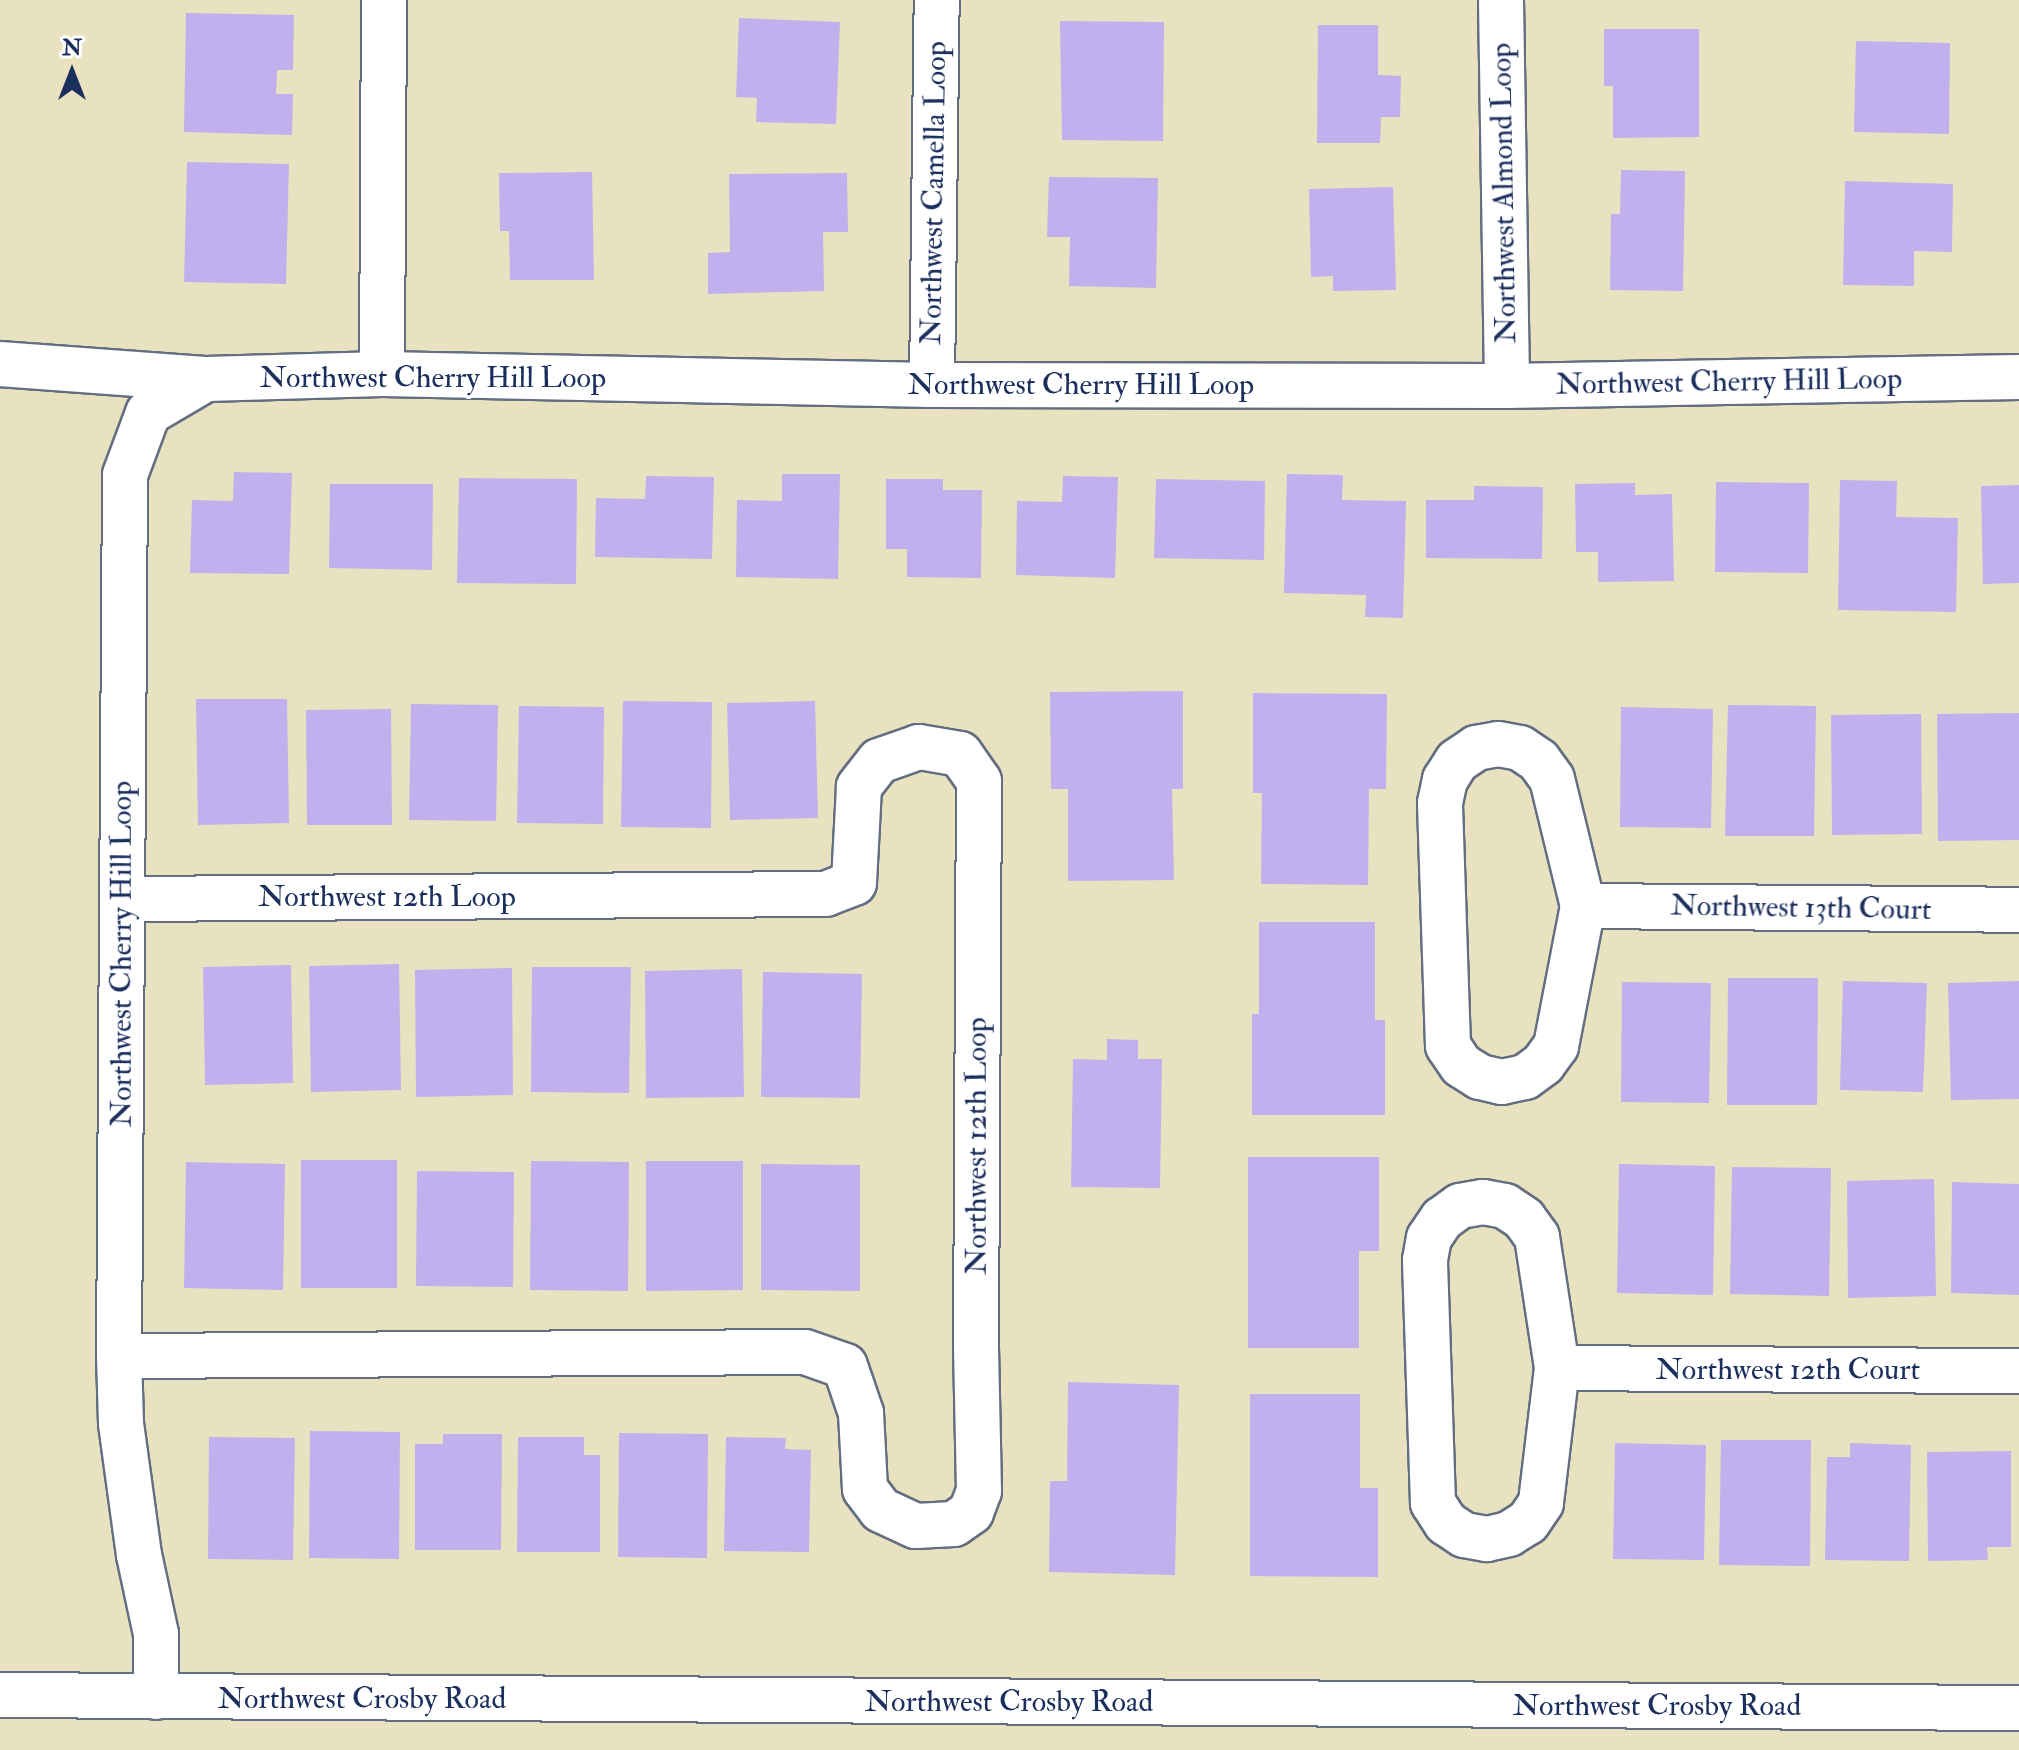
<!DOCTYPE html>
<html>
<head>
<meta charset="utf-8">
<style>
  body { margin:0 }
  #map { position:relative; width:2019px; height:1750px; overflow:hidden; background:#e9e2c0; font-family:"IM FELL Double Pica",serif }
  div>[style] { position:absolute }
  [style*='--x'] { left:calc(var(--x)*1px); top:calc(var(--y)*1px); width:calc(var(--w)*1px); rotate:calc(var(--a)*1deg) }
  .building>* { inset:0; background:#c0b0ed }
  .roads { filter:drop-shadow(2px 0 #636e80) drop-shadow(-2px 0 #636e80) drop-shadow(0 2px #636e80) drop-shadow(0 -2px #636e80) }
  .minor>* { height:44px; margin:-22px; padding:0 22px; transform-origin:22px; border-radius:22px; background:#fff }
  span { translate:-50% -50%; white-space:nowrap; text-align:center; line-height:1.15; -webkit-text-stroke:7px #fff; paint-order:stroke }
  .street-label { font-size:30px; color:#1b2f5e }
  .north { position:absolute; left:32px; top:32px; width:80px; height:80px; -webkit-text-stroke:6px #fff; paint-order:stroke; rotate:0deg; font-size:22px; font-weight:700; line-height:32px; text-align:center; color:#1b2f5e }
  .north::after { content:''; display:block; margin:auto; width:28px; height:36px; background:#1b2f5e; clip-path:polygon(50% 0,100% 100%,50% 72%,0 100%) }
</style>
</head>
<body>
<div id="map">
  <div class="building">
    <div style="clip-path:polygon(186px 13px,294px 15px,293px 70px,277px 70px,276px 94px,293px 94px,292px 135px,184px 132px)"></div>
    <div style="clip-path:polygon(739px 18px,840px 22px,836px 124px,756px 122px,757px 98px,736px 97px)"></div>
    <div style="clip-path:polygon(1060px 21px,1164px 22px,1163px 141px,1062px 140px)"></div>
    <div style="clip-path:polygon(1318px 25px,1378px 25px,1378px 75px,1401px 76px,1400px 117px,1381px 117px,1380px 143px,1317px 143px)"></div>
    <div style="clip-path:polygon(1604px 29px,1699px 29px,1699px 137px,1613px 138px,1613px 86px,1604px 86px)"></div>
    <div style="clip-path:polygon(1856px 41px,1950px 43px,1949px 134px,1854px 132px)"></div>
    <div style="clip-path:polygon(187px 162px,289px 164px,286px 284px,184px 282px)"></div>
    <div style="clip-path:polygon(1621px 170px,1685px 171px,1683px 291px,1610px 290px,1611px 214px,1620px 214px)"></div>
    <div style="clip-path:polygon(592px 172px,594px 280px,510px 280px,509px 231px,500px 231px,499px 173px)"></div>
    <div style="clip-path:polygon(847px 173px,848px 232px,823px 232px,824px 291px,708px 294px,708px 253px,730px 252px,729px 174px)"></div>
    <div style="clip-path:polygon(1049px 177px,1158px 178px,1156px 288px,1069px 286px,1070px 237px,1047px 237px)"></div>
    <div style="clip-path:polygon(1845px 181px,1953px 184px,1952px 252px,1914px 251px,1914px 286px,1843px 285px)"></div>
    <div style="clip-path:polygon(1393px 187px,1396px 290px,1333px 291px,1333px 276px,1311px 277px,1309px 189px)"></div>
    <div style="clip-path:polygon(234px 472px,292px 473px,289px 574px,190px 573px,192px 500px,233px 501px)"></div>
    <div style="clip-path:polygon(782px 474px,840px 474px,838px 579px,736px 577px,737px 500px,782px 501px)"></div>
    <div style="clip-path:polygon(1287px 474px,1343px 475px,1342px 500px,1406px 501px,1403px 618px,1365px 617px,1366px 595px,1284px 593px)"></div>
    <div style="clip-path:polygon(646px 476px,714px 477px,712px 559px,595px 557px,596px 498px,645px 499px)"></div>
    <div style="clip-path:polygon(1063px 476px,1118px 477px,1115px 578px,1016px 575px,1017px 501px,1062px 502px)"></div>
    <div style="clip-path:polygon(459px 478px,577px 479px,576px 584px,457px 583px)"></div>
    <div style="clip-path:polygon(886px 479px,943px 479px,943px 490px,982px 490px,981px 578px,907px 577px,907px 549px,886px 549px)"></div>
    <div style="clip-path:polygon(1156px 479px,1265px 481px,1264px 560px,1154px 558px)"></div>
    <div style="clip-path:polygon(1840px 480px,1897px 481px,1896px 517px,1958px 518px,1956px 612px,1838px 610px)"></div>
    <div style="clip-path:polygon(1716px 482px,1809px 483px,1808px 573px,1715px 572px)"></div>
    <div style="clip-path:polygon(1635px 483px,1635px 495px,1672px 494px,1674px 581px,1598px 582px,1598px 552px,1576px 552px,1575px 484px)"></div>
    <div style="clip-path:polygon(330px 484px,433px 484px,432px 570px,329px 568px)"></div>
    <div style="clip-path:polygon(2019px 485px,2019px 583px,1983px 584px,1981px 486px)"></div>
    <div style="clip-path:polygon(1474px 486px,1543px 487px,1542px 559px,1426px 558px,1426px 500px,1474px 500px)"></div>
    <div style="clip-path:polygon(1183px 691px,1183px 789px,1172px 789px,1174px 880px,1068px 881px,1068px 789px,1051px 789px,1050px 692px)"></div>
    <div style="clip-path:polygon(1253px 693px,1387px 694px,1386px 789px,1369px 789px,1368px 885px,1261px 884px,1262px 793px,1253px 793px)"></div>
    <div style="clip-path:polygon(196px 699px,287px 699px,289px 823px,198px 825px)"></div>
    <div style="clip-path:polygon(623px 701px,712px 702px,711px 828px,621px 827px)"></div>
    <div style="clip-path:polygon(815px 701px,818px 818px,730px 820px,727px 703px)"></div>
    <div style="clip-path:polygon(411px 704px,498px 705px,496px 821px,409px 820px)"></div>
    <div style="clip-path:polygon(1728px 705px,1816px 706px,1814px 836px,1725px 836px)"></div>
    <div style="clip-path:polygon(519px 706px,604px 707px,603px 824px,517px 823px)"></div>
    <div style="clip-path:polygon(1621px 707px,1713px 709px,1711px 828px,1620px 827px)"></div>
    <div style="clip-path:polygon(391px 709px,392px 825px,307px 825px,306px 710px)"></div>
    <div style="clip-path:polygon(2019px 713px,2019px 840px,1938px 841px,1937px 714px)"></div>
    <div style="clip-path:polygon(1921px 714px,1922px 834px,1832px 835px,1831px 715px)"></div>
    <div style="clip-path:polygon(1259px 922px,1375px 922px,1375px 1020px,1385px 1020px,1385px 1115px,1252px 1115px,1252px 1014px,1259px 1014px)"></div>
    <div style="clip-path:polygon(399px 964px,401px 1090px,311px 1092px,309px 966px)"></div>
    <div style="clip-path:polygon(291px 965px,293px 1083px,205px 1085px,203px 967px)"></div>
    <div style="clip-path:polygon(532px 967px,631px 967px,629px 1093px,531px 1092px)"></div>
    <div style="clip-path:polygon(512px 968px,513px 1095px,416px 1097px,415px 970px)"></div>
    <div style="clip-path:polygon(742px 969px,744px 1097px,646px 1098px,645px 971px)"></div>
    <div style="clip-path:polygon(763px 972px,862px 974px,860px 1098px,761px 1097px)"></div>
    <div style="clip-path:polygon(1728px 978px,1818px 978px,1817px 1105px,1727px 1105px)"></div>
    <div style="clip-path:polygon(1843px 981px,1927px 983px,1923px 1092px,1840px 1090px)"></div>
    <div style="clip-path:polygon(2019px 981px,2019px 1099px,1951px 1100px,1948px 983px)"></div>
    <div style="clip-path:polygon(1622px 982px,1711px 983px,1709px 1103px,1621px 1102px)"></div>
    <div style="clip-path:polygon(1107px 1039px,1138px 1040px,1138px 1059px,1162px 1059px,1160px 1188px,1071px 1187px,1073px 1059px,1107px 1060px)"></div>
    <div style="clip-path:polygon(1248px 1157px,1379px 1157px,1379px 1251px,1359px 1251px,1359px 1348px,1248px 1348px)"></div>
    <div style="clip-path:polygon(301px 1160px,397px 1160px,397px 1288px,301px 1288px)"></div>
    <div style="clip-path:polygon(531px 1161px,629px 1162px,628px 1291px,530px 1290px)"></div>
    <div style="clip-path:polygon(646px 1161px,743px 1161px,743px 1290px,646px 1291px)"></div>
    <div style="clip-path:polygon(186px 1162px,285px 1164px,283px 1290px,184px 1288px)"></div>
    <div style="clip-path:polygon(761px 1164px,860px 1165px,860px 1291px,761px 1290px)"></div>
    <div style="clip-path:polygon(1619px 1164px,1715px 1166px,1713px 1295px,1617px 1293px)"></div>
    <div style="clip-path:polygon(1732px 1167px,1831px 1168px,1829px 1296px,1730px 1294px)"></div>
    <div style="clip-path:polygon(417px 1171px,514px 1172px,513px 1287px,416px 1286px)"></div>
    <div style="clip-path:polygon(1934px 1179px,1936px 1296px,1848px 1298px,1847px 1181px)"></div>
    <div style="clip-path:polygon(1952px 1182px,2019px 1184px,2019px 1295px,1951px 1293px)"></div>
    <div style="clip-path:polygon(1068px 1382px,1179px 1385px,1175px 1575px,1049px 1572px,1050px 1481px,1067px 1481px)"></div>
    <div style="clip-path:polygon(1250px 1394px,1360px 1394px,1360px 1488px,1378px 1488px,1378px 1577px,1250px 1576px)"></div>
    <div style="clip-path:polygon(310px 1431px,400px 1432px,399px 1559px,309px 1558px)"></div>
    <div style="clip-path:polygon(619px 1433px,708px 1434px,707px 1558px,618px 1557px)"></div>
    <div style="clip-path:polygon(443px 1434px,502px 1434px,501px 1550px,415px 1550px,415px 1444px,443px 1444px)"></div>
    <div style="clip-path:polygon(209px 1437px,295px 1438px,293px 1560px,208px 1559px)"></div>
    <div style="clip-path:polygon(518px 1437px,584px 1437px,584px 1455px,600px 1455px,600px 1552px,517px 1552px)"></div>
    <div style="clip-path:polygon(726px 1437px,786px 1438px,785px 1449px,811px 1450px,809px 1552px,724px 1551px)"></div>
    <div style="clip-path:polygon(1721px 1440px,1811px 1440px,1810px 1566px,1719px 1565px)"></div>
    <div style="clip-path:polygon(1615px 1443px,1706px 1445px,1704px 1560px,1613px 1559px)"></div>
    <div style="clip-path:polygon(1850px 1443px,1911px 1445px,1909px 1561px,1825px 1560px,1827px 1457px,1850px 1457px)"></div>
    <div style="clip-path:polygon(2011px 1451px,2011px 1547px,1987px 1547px,1988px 1560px,1928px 1561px,1927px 1452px)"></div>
  </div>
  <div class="roads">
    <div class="minor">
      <div style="--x:1501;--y:0;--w:386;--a:89.1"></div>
      <div style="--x:0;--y:364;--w:207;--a:4.2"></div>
      <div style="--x:382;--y:374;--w:374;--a:-89.7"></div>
      <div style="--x:932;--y:385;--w:385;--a:-89.3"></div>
      <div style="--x:1498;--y:744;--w:22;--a:10"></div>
      <div style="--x:1520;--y:748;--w:23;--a:34"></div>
      <div style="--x:1539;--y:761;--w:22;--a:54"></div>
      <div style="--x:1552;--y:779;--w:131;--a:76.3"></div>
      <div style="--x:1583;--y:906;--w:143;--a:100.9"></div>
      <div style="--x:1556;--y:1046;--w:22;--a:126"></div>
      <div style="--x:1543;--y:1064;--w:22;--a:144"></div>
      <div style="--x:1525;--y:1077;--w:24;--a:168"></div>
      <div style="--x:1502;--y:1082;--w:23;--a:-167"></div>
      <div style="--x:1480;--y:1077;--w:22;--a:-148"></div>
      <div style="--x:1461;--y:1065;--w:23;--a:-124"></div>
      <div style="--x:1448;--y:1046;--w:243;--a:-91.9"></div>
      <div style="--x:1440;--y:803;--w:24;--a:-78"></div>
      <div style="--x:1445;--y:780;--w:22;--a:-58"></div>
      <div style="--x:1457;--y:761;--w:23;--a:-34"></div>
      <div style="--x:1476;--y:748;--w:22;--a:-10"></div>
      <div style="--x:1583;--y:906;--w:436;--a:0.5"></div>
      <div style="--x:1483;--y:1202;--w:22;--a:10"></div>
      <div style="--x:1505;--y:1206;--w:23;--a:34"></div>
      <div style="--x:1524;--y:1219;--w:22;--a:54"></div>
      <div style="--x:1537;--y:1237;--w:133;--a:81.3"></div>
      <div style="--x:1557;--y:1368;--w:136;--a:96.8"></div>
      <div style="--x:1541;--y:1503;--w:23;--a:124"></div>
      <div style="--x:1528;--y:1522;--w:22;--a:148"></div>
      <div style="--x:1509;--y:1534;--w:23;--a:167"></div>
      <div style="--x:1487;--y:1539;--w:23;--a:-170"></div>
      <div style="--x:1464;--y:1535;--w:22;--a:-146"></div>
      <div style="--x:1446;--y:1523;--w:24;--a:-123"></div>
      <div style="--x:1433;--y:1503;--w:243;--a:-91.9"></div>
      <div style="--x:1425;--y:1260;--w:22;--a:-80"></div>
      <div style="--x:1429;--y:1238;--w:23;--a:-56"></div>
      <div style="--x:1442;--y:1219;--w:22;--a:-36"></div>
      <div style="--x:1460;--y:1206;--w:23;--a:-10"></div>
      <div style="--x:119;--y:1356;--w:686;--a:-0.33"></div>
      <div style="--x:805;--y:1352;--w:42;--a:19.3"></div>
      <div style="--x:845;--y:1366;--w:50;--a:71.2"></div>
      <div style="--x:861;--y:1413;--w:76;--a:87"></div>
      <div style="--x:865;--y:1489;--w:26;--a:53"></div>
      <div style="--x:881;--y:1510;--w:38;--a:25"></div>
      <div style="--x:916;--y:1526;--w:38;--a:-3"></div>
      <div style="--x:954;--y:1524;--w:21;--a:-35"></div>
      <div style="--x:971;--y:1512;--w:22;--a:-69"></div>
      <div style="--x:979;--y:1491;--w:146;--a:-91.2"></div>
      <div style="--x:976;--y:1345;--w:564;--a:-89.7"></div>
      <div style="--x:979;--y:781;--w:33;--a:-125"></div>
      <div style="--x:960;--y:754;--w:42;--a:-170.3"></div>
      <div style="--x:919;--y:747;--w:42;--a:160.7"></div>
      <div style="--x:879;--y:761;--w:33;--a:128"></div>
      <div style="--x:859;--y:787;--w:96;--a:93"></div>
      <div style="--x:854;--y:883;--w:30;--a:159"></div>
      <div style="--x:826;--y:894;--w:704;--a:179.59"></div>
      <div style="--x:1557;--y:1368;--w:462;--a:0.4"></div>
      <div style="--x:0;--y:1695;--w:2019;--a:0.37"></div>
      <div style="--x:156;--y:1697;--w:63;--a:-90"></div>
      <div style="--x:156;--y:1634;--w:81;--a:-102.1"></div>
      <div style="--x:139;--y:1555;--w:133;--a:-97.8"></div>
      <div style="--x:121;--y:1423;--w:67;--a:-91.7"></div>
      <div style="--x:119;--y:1356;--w:881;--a:-89.61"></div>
      <div style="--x:125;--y:475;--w:66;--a:-69.6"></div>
      <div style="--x:148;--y:413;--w:67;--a:-30.4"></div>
      <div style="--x:206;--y:379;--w:176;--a:-1.6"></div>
      <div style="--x:382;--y:374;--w:550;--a:1.15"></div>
      <div style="--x:932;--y:385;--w:575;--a:0.1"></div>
      <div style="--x:1507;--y:386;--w:512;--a:-1.01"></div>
    </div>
  </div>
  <div class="street-label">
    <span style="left:934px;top:193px;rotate:-89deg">Northwest Camella Loop</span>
    <span style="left:1504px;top:193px;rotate:-91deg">Northwest Almond Loop</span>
    <span style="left:433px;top:378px">Northwest Cherry Hill Loop</span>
    <span style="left:1729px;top:382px;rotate:-1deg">Northwest Cherry Hill Loop</span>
    <span style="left:1081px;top:385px">Northwest Cherry Hill Loop</span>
    <span style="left:387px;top:897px">Northwest 12th Loop</span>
    <span style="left:1801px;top:908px;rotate:1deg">Northwest 13th Court</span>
    <span style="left:122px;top:954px;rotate:-90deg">Northwest Cherry Hill Loop</span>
    <span style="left:977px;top:1146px;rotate:-90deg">Northwest 12th Loop</span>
    <span style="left:1788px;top:1370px">Northwest 12th Court</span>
    <span style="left:362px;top:1699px">Northwest Crosby Road</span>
    <span style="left:1009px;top:1702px">Northwest Crosby Road</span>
    <span style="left:1657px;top:1706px">Northwest Crosby Road</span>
  </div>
  <div class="north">N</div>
</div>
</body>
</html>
